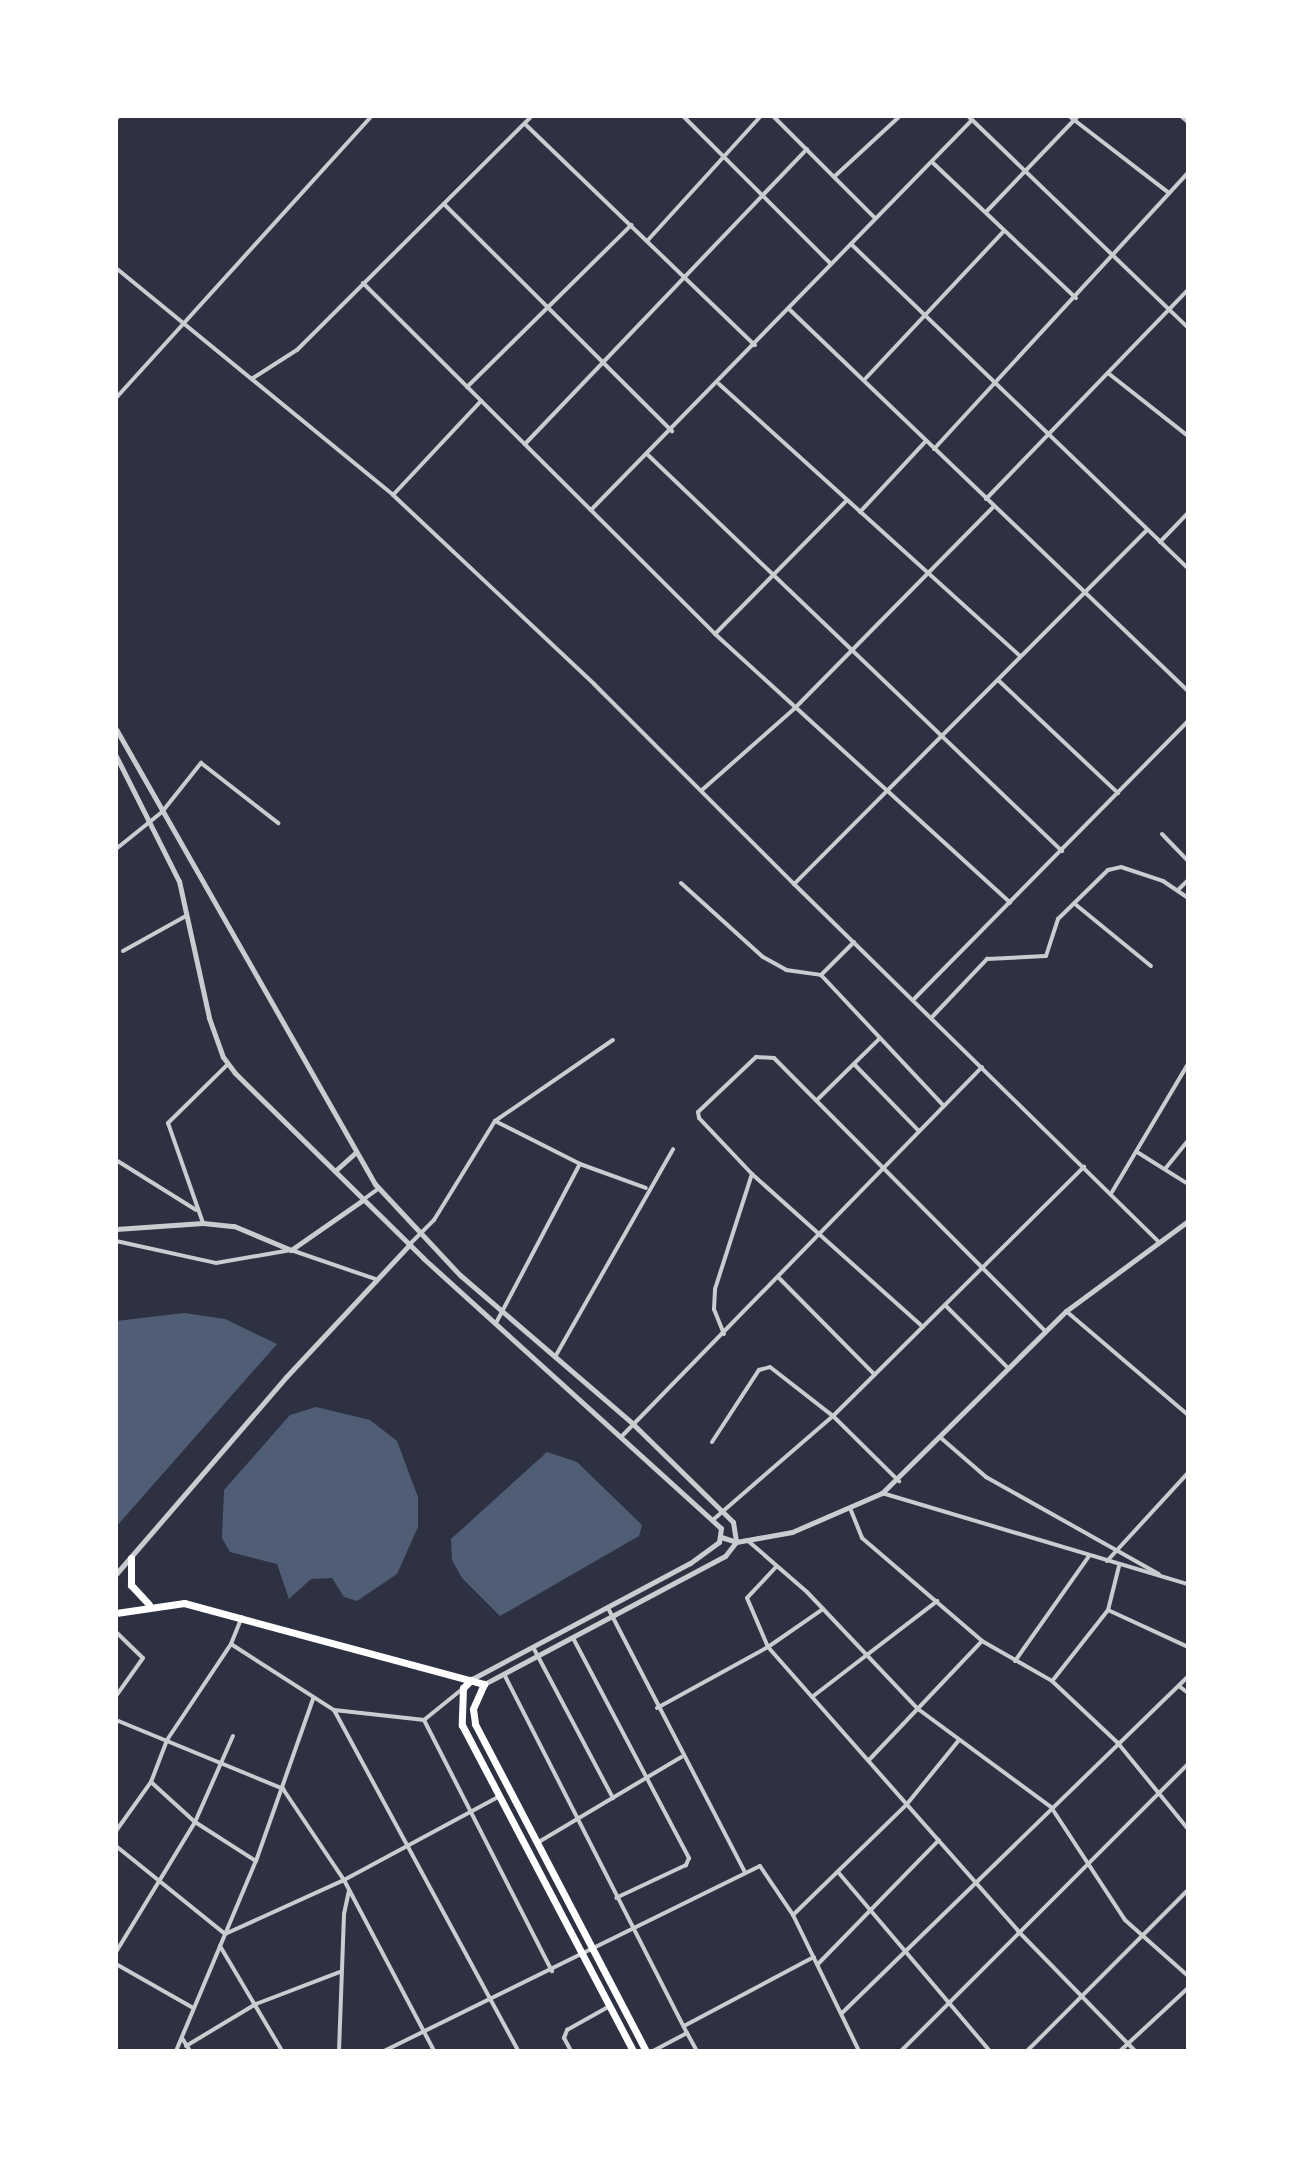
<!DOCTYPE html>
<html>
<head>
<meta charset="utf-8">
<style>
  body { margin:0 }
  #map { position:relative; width:1304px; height:2167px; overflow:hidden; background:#2d3142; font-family:"Asap Condensed",sans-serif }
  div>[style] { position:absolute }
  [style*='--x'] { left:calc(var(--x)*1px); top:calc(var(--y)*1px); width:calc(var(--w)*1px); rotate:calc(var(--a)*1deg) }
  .water>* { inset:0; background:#4f5d75 }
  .minor>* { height:4px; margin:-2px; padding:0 2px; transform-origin:2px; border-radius:2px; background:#caccd0 }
  .tertiary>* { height:5px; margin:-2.5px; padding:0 2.5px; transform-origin:2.5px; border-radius:2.5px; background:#caccd0 }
  .trunk>* { height:7px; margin:-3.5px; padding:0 3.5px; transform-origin:3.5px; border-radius:3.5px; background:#fff }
  span { translate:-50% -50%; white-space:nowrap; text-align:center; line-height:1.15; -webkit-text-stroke:7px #fff; paint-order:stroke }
  .frame { position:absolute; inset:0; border:118px solid #fff; pointer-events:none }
</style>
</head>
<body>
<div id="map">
  <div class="water">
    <div style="clip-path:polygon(184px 1313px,225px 1319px,277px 1344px,116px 1527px,116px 1321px)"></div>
    <div style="clip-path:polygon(316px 1407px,370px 1420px,397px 1441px,418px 1497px,418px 1527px,397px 1574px,357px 1601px,344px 1597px,332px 1578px,311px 1579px,289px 1599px,277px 1564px,230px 1552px,222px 1538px,224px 1490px,290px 1415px)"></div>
    <div style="clip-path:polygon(547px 1452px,577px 1462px,642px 1525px,639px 1536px,500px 1616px,462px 1578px,452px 1560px,451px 1539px)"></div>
  </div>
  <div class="minor">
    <div style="--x:683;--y:116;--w:209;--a:45"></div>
    <div style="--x:773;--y:116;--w:144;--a:45"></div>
    <div style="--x:968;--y:116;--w:306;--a:43.9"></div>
    <div style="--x:1069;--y:116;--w:126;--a:37.6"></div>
    <div style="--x:1181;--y:116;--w:9;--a:41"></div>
    <div style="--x:116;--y:119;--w:4;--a:-45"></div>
    <div style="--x:525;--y:124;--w:319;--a:43.9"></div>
    <div style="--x:932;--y:162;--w:198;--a:43.4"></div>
    <div style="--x:835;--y:176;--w:88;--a:-42.7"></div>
    <div style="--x:444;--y:204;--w:322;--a:44.9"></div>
    <div style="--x:986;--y:212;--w:133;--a:-46.2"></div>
    <div style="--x:648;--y:240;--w:168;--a:-47.7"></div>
    <div style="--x:851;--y:244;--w:467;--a:43.9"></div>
    <div style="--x:116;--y:268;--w:358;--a:39.3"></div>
    <div style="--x:393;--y:495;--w:276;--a:43.2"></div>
    <div style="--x:594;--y:684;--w:283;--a:45"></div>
    <div style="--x:363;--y:283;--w:497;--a:44.9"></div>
    <div style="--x:715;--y:634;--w:399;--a:42.3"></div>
    <div style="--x:790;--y:310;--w:551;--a:43.75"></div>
    <div style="--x:1108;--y:373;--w:102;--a:38.2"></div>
    <div style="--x:253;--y:378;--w:52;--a:-32.5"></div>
    <div style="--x:297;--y:350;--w:332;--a:-44.9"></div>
    <div style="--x:866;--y:378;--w:200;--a:-46.8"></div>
    <div style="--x:719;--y:384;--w:406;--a:42.1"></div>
    <div style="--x:467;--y:387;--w:231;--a:-44.6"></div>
    <div style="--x:116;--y:398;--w:381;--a:-47.8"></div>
    <div style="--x:525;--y:444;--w:408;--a:-46.3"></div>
    <div style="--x:934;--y:449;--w:375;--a:-47.4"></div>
    <div style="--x:648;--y:455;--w:573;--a:43.73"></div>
    <div style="--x:393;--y:495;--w:129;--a:-46.9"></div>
    <div style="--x:986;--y:499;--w:291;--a:-46"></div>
    <div style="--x:591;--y:510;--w:545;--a:-45.67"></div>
    <div style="--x:860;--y:512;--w:97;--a:-47.1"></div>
    <div style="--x:1147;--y:530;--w:500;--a:134.9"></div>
    <div style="--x:794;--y:884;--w:511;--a:44.45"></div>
    <div style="--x:1160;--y:542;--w:40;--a:-46"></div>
    <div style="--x:715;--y:634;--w:188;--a:-45.4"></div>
    <div style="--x:998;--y:680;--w:165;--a:43.3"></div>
    <div style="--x:702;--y:790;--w:123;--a:-41.4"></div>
    <div style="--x:794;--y:709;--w:284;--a:-45.4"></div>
    <div style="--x:1162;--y:834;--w:37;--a:46"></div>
    <div style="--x:116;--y:849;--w:59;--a:-38.8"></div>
    <div style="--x:162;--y:812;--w:63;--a:-51.5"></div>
    <div style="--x:201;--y:763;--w:98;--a:37.9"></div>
    <div style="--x:681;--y:883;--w:110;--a:42.1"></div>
    <div style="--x:763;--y:957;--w:26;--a:29"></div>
    <div style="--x:786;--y:970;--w:35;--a:8"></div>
    <div style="--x:1179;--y:889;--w:13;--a:-45"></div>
    <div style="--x:1075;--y:904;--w:98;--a:39.2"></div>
    <div style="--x:854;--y:942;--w:47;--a:135"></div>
    <div style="--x:821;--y:975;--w:178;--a:46.8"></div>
    <div style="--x:123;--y:951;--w:72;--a:-29.1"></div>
    <div style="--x:915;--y:998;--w:389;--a:-45.4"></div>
    <div style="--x:933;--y:1016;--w:79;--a:-46.5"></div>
    <div style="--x:987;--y:959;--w:59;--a:-2.9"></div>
    <div style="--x:1046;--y:956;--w:39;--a:-72"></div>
    <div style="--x:1058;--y:919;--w:70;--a:-44.4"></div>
    <div style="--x:1108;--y:870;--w:13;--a:-13"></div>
    <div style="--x:1121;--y:867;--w:44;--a:18.4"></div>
    <div style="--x:1163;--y:881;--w:30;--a:34"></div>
    <div style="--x:854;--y:1064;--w:93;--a:45.9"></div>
    <div style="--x:817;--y:1100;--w:88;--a:-44.5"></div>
    <div style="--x:495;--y:1121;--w:95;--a:26.8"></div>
    <div style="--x:580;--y:1164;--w:70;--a:20"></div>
    <div style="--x:1137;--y:1152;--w:60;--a:32.1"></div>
    <div style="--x:116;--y:1160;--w:94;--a:32"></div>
    <div style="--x:1165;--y:1169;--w:36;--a:-51"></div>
    <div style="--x:1112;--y:1192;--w:149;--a:-59.3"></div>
    <div style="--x:364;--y:1199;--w:17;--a:-36"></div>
    <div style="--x:203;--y:1223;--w:106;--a:-109.3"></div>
    <div style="--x:168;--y:1123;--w:84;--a:-44.5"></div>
    <div style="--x:116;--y:1241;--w:102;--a:12.4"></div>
    <div style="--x:216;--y:1263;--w:76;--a:-9.8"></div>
    <div style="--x:291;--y:1250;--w:89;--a:19"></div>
    <div style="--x:410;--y:1244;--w:34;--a:-45"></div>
    <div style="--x:434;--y:1220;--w:116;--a:-58.4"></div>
    <div style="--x:495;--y:1121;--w:143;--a:-34.5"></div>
    <div style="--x:779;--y:1278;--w:136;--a:45.3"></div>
    <div style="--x:945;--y:1305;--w:89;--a:45"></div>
    <div style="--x:1066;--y:1311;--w:160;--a:40.4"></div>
    <div style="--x:496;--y:1323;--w:180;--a:-62.2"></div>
    <div style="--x:923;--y:1327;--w:229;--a:-138.2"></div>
    <div style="--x:752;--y:1174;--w:77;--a:-133.4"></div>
    <div style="--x:699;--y:1118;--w:6;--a:-99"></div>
    <div style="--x:698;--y:1112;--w:80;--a:-43.5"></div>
    <div style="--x:756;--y:1057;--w:18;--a:3"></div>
    <div style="--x:774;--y:1058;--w:385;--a:45.2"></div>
    <div style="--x:724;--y:1334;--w:27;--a:-112"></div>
    <div style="--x:714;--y:1309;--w:20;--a:-87"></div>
    <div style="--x:715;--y:1289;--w:121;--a:-72.2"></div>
    <div style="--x:555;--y:1357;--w:239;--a:-60.4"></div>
    <div style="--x:623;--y:1435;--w:514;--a:-45.71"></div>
    <div style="--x:941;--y:1438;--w:60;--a:40.9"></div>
    <div style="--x:986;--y:1477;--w:198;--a:29.3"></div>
    <div style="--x:712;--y:1442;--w:86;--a:-56.9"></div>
    <div style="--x:759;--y:1370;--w:11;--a:-15"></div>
    <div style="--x:770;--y:1367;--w:80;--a:37.9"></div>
    <div style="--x:833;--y:1416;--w:93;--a:44.6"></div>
    <div style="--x:882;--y:1493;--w:319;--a:16.6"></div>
    <div style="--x:850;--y:1508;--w:32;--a:68"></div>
    <div style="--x:862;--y:1538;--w:158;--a:40.6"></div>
    <div style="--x:982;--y:1641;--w:81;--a:29.7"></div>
    <div style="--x:1052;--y:1681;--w:89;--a:43.2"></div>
    <div style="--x:1117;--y:1742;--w:112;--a:50.8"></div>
    <div style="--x:714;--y:1519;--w:157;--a:-40.9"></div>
    <div style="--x:833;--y:1416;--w:354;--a:-44.8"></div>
    <div style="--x:747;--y:1540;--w:79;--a:40.9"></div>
    <div style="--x:807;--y:1592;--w:161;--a:46.5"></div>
    <div style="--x:918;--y:1709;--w:165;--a:36.4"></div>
    <div style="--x:1051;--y:1807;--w:135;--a:56.8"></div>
    <div style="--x:1125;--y:1920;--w:84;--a:41.6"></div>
    <div style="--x:1107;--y:1561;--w:120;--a:-47.4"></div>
    <div style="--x:1119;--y:1566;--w:45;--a:104"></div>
    <div style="--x:1108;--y:1610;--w:88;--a:24.8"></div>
    <div style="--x:776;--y:1567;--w:42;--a:133.1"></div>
    <div style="--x:747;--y:1598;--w:53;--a:66.8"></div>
    <div style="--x:768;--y:1647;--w:378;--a:48.6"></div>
    <div style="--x:1018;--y:1931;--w:168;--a:45.7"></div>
    <div style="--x:608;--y:1608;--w:297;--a:62.6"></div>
    <div style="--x:116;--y:1632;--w:37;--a:44"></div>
    <div style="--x:143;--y:1658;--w:47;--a:125.4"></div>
    <div style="--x:573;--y:1638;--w:249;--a:62.2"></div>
    <div style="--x:689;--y:1858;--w:8;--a:113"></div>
    <div style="--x:686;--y:1865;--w:77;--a:154.8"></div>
    <div style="--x:231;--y:1644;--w:122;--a:32.7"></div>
    <div style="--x:334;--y:1710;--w:387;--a:61.6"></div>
    <div style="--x:533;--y:1647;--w:171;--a:62.1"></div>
    <div style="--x:1015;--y:1661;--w:128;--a:-54.8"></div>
    <div style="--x:504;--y:1674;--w:403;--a:63"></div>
    <div style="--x:687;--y:2033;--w:38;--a:152"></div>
    <div style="--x:1053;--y:1680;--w:89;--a:-51.8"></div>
    <div style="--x:1179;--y:1686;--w:11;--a:38"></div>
    <div style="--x:812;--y:1697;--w:158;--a:-37.5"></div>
    <div style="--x:657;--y:1708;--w:127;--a:-28.8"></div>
    <div style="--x:768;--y:1647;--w:67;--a:-34.6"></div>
    <div style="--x:334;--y:1710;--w:91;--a:6.3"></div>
    <div style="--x:424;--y:1720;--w:48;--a:-39"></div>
    <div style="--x:116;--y:1720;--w:181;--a:22.4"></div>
    <div style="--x:283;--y:1789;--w:110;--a:56.2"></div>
    <div style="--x:344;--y:1880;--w:193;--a:62.2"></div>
    <div style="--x:424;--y:1720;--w:282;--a:63"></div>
    <div style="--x:869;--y:1760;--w:164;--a:-46.5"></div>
    <div style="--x:151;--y:1782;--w:59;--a:42.3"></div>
    <div style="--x:195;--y:1822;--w:72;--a:32.6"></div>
    <div style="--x:116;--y:1831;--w:60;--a:-54.5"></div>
    <div style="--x:151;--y:1782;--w:45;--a:-69.1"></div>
    <div style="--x:167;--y:1740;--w:115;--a:-56.3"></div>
    <div style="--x:231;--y:1644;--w:29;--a:-68"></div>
    <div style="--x:537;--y:1843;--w:168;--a:-30.8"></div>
    <div style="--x:116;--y:1846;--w:140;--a:38.9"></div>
    <div style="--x:225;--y:1934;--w:131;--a:-24.4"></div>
    <div style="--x:344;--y:1880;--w:175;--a:-28.3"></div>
    <div style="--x:838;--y:1872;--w:235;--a:49.7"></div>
    <div style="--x:793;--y:1915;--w:159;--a:-44.2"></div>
    <div style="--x:907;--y:1804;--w:82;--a:-50.9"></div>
    <div style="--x:220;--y:1946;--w:122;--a:59.4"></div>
    <div style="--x:116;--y:1952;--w:152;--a:-58.7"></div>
    <div style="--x:195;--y:1822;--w:94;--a:-66.2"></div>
    <div style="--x:116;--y:1964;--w:89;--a:29.7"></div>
    <div style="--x:818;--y:1964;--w:173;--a:-45.7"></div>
    <div style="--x:842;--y:2013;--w:483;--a:-44.2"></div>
    <div style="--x:684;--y:2026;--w:147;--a:-28"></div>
    <div style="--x:687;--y:2033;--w:21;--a:61"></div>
    <div style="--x:182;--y:2038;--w:15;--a:58"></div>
    <div style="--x:186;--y:2046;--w:82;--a:-31"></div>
    <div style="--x:256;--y:2004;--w:90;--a:-20.9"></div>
    <div style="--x:176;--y:2051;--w:206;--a:-67.2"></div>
    <div style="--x:256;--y:1861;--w:172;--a:-70.6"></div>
    <div style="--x:339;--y:2051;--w:137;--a:-87.9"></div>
    <div style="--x:344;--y:1914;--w:24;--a:-78"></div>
    <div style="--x:384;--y:2051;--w:419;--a:-26.2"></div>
    <div style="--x:760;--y:1866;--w:59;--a:56"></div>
    <div style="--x:793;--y:1915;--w:151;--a:64.1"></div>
    <div style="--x:571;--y:2051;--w:15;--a:-118"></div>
    <div style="--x:564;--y:2038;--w:9;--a:-69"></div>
    <div style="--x:567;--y:2030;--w:47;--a:-29.3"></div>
    <div style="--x:901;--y:2051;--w:406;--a:-45"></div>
    <div style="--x:1027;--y:2051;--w:228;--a:-45"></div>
    <div style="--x:1120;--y:2051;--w:93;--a:-42.8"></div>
  </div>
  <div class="tertiary">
    <div style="--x:116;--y:729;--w:524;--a:60.35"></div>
    <div style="--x:375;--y:1184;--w:125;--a:47"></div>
    <div style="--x:460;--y:1275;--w:228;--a:40.7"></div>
    <div style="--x:633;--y:1424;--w:140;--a:44.4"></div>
    <div style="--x:733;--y:1522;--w:20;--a:81"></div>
    <div style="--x:736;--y:1542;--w:18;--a:128"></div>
    <div style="--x:725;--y:1556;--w:273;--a:152"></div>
    <div style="--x:116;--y:756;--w:140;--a:63.3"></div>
    <div style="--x:179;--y:881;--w:140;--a:77.6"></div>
    <div style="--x:209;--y:1018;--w:41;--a:70.3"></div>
    <div style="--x:223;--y:1057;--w:20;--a:53"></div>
    <div style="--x:235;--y:1073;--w:264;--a:44.5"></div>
    <div style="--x:423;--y:1258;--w:402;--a:42.2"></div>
    <div style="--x:721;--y:1528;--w:14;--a:98"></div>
    <div style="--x:719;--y:1542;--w:36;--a:144"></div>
    <div style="--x:690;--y:1563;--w:247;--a:152"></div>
    <div style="--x:335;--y:1171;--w:28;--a:-42"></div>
    <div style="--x:116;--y:1229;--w:87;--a:-3.9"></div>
    <div style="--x:203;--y:1223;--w:31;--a:6"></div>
    <div style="--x:234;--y:1226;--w:62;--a:22.8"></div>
    <div style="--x:291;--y:1250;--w:88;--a:-34.8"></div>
    <div style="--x:721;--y:1537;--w:16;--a:18"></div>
    <div style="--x:736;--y:1542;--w:57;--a:-10.1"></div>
    <div style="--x:792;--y:1532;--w:98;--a:-23.4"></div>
    <div style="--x:882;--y:1493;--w:259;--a:-44.7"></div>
    <div style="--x:1066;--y:1311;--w:152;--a:-36.4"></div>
    <div style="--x:116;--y:1574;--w:260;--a:-49.2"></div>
    <div style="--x:286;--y:1377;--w:182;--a:-47"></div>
  </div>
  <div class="trunk">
    <div style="--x:131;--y:1558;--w:27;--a:90"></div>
    <div style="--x:131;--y:1585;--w:26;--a:47"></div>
    <div style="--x:116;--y:1613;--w:69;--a:-8.4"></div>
    <div style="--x:184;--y:1603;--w:311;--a:15.1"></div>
    <div style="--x:484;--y:1684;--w:27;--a:114"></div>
    <div style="--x:473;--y:1709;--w:15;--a:82"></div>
    <div style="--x:475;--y:1724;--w:369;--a:62.4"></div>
    <div style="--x:471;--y:1680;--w:11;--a:135"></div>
    <div style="--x:463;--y:1688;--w:37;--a:92"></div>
    <div style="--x:462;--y:1725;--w:368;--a:62.3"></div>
  </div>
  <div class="frame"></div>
</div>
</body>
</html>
